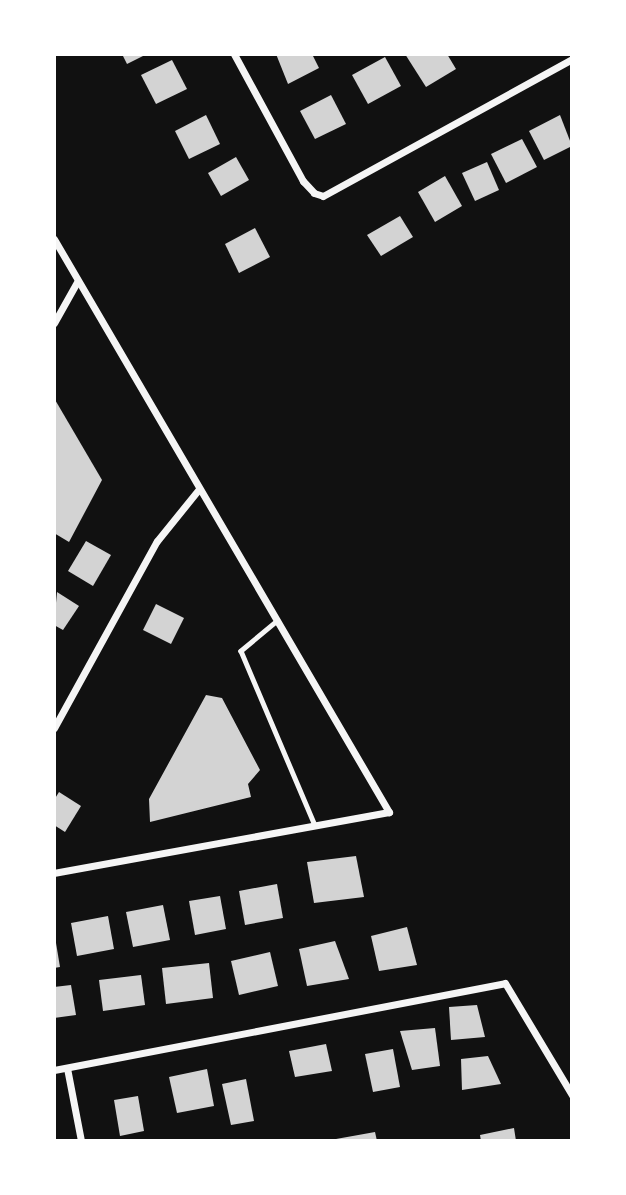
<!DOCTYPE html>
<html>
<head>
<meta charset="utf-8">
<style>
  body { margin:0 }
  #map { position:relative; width:626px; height:1195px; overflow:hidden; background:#111; font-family:"DejaVu Sans",sans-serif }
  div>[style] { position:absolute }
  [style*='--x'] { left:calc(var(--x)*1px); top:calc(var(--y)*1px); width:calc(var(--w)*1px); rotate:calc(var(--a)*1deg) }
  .building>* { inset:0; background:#d3d3d3 }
  .service>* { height:4.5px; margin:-2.25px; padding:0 2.25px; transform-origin:2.25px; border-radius:2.25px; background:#f5f5f5 }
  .minor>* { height:7px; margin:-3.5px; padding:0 3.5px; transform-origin:3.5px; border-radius:3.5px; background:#f5f5f5 }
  span { translate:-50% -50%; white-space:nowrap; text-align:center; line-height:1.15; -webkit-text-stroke:7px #fff; paint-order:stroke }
  .frame { position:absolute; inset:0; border:56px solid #fff; pointer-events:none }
</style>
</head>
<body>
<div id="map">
  <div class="building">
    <div style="clip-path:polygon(122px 54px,147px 54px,127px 64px)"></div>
    <div style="clip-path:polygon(276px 54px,312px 54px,319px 68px,288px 84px)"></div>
    <div style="clip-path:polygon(405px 54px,447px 54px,456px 69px,426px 87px)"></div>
    <div style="clip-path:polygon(385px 57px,401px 86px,368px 104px,352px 75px)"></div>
    <div style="clip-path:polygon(172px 60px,187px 89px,156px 104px,141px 75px)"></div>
    <div style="clip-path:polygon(331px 95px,346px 124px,315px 139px,300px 111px)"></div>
    <div style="clip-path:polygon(206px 115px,220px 144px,189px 159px,175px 131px)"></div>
    <div style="clip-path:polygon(560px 115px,572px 146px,544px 160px,529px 131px)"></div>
    <div style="clip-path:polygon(522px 139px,537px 167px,506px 183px,491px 154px)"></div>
    <div style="clip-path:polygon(236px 157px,249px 180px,221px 196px,208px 173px)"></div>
    <div style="clip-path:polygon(487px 162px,499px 190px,475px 201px,462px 173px)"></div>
    <div style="clip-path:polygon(445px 176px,462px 206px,435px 222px,418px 192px)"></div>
    <div style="clip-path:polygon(400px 216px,413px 237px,381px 256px,367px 235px)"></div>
    <div style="clip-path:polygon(255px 228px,270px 257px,239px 273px,225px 244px)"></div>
    <div style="clip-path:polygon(54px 398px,102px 480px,69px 542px,54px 533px)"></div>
    <div style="clip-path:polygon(86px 541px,111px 555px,93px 586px,68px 571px)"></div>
    <div style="clip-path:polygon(57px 592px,79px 606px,63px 630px,54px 625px)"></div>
    <div style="clip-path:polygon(156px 604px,184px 618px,171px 644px,143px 630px)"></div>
    <div style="clip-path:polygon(206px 695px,222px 698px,260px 770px,248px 784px,251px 797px,150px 822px,149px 799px)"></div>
    <div style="clip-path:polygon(59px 792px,81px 806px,65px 832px,54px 825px,54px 800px)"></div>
    <div style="clip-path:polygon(356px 856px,364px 897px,314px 903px,307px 862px)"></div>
    <div style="clip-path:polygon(277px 884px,283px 918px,245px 925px,239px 891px)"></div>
    <div style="clip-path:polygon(220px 896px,226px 929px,195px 935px,189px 901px)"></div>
    <div style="clip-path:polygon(163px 905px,170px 940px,133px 947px,126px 912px)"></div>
    <div style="clip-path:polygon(108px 916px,114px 949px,77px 956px,71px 923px)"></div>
    <div style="clip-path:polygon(407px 927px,417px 965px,379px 971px,371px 936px)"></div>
    <div style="clip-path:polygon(335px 941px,349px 979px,307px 986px,299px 949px)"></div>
    <div style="clip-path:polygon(56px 943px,60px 967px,54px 968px,54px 944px)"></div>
    <div style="clip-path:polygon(270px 952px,278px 986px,239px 995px,231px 961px)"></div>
    <div style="clip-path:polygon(209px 963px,213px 998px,166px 1004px,162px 968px)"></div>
    <div style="clip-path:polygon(141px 975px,145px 1005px,103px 1011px,99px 980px)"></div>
    <div style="clip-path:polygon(71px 985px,76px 1015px,54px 1018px,54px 987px)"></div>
    <div style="clip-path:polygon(477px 1005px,485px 1037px,451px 1040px,449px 1007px)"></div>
    <div style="clip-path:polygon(435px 1028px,440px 1066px,412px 1070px,400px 1031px)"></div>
    <div style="clip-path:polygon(326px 1044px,332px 1071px,295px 1077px,289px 1051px)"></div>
    <div style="clip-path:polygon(393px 1049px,400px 1087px,373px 1092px,365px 1054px)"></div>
    <div style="clip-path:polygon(488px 1056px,501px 1084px,462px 1090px,461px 1059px)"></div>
    <div style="clip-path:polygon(207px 1069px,214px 1106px,177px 1113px,169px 1077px)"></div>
    <div style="clip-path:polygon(246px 1079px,254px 1121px,231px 1125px,222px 1084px)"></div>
    <div style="clip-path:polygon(138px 1096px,144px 1131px,120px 1136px,114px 1100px)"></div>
    <div style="clip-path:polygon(514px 1128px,516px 1141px,481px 1141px,480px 1135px)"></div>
    <div style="clip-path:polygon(375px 1132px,377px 1141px,336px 1141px,336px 1139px)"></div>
  </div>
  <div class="service">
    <div style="--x:277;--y:621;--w:47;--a:140.2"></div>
    <div style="--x:241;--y:651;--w:189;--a:67"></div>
  </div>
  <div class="minor">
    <div style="--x:234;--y:54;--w:145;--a:61.5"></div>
    <div style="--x:303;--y:181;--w:16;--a:47"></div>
    <div style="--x:314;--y:193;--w:9;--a:18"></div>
    <div style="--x:323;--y:196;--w:284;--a:-28.8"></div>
    <div style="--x:54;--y:239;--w:664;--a:59.69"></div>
    <div style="--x:389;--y:812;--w:341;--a:169.7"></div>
    <div style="--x:54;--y:323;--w:47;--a:-60.7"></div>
    <div style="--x:54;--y:728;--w:213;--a:-61.2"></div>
    <div style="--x:157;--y:541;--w:67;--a:-51.1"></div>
    <div style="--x:67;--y:1068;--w:74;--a:79.1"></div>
    <div style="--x:54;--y:1070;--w:459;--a:-10.9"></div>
    <div style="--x:505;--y:983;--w:131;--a:59.1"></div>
  </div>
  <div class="frame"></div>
</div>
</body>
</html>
